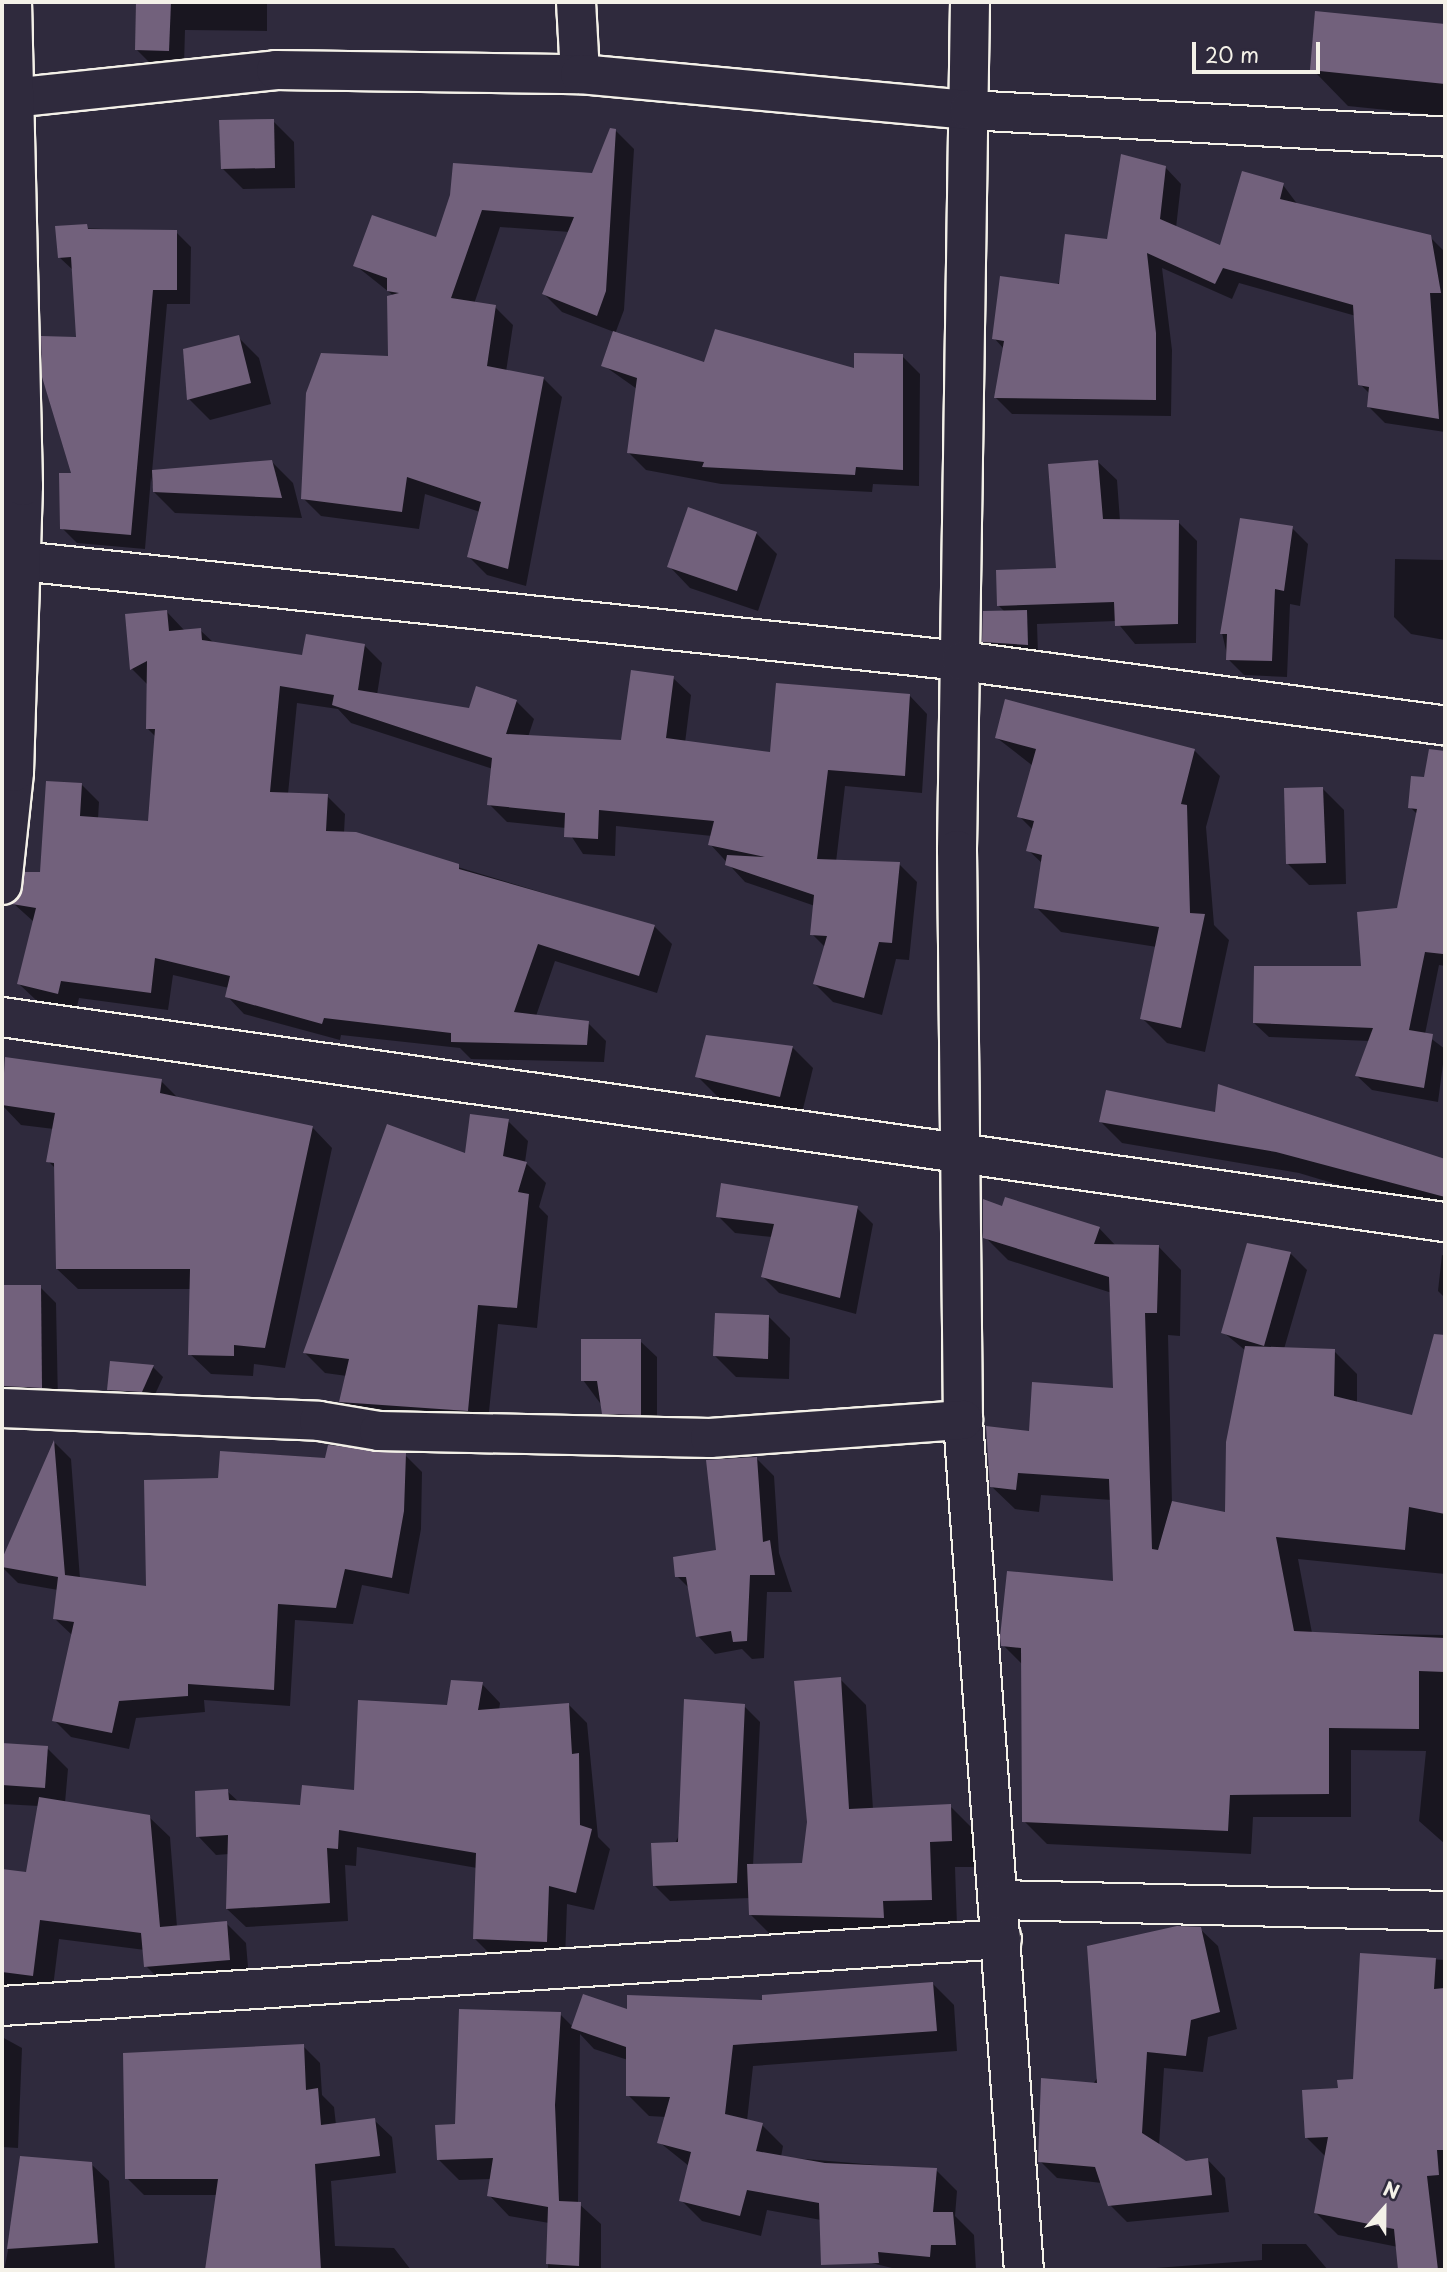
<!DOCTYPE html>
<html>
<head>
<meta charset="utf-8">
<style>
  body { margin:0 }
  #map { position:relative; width:1447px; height:2272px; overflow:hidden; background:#2f2a3d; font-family:"Playpen Sans",sans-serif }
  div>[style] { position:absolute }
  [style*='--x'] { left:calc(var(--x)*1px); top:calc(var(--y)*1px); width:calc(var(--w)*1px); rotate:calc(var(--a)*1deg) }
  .shadow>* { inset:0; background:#0007 }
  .building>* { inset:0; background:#72617c }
  .roads { filter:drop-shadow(2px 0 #f4f1e8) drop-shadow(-2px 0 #f4f1e8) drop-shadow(0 2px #f4f1e8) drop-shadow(0 -2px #f4f1e8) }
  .street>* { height:38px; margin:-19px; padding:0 19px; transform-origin:19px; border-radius:19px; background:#2f2a3d }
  span { translate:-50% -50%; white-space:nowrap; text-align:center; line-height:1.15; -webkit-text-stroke:7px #2f2a3d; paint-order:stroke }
  .frame { position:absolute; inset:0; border:4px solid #f4f1e8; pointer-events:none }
  .north { position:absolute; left:1349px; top:2174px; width:70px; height:70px; -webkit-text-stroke:5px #2f2a3d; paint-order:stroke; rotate:21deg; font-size:19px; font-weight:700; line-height:28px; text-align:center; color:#f4f1e8 }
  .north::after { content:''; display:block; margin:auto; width:24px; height:32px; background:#f4f1e8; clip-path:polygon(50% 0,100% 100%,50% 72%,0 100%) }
  .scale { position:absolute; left:1192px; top:42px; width:128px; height:32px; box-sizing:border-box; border:4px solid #f4f1e8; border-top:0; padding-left:9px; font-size:21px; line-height:24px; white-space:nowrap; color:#f4f1e8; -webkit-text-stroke:5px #2f2a3d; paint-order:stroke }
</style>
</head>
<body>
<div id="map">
  <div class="shadow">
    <div style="clip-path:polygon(138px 2px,267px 2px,267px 31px,185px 30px,184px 66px,152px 65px,137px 50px)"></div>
    <div style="clip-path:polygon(1317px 13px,1445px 26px,1445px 116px,1348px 106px,1312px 69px)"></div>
    <div style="clip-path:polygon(273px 121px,294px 142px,295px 188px,243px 189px,222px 168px)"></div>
    <div style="clip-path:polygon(616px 131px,634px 149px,624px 310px,615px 334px,705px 364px,856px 370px,902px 356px,920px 374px,919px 486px,873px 484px,872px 492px,721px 484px,646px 470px,629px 453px,637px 389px,603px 365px,614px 332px,562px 312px,544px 294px,570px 232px,500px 227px,474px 304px,495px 307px,513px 325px,506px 372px,543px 378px,562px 397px,526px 586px,487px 575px,469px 557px,480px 512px,425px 494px,419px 529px,321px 516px,303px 498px,390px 358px,394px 296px,355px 265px,437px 240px,452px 196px,593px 175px)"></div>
    <div style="clip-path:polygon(1165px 167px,1181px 184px,1176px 228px,1222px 247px,1283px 185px,1298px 205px,1430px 237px,1445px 252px,1445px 432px,1385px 423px,1368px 406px,1370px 394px,1360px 384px,1356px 316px,1239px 283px,1232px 299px,1162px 268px,1172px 350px,1171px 416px,1012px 414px,996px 398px,1004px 349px,994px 338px,1108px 241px)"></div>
    <div style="clip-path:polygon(57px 227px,176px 232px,191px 247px,190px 304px,167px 304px,152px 472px,272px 462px,293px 483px,302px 518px,175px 513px,154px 492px,151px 477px,145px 549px,77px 543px,62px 528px,74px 475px,78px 339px,74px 271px,59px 257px)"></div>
    <div style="clip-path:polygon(238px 337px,259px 358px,271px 404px,210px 420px,189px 399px)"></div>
    <div style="clip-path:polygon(1098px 462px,1117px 480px,1120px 521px,1178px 522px,1197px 541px,1196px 643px,1135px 644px,1116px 621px,1037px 624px,1038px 654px,994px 651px,984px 641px,1005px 612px,998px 605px,1058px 570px)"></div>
    <div style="clip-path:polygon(1292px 528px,1308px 544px,1300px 606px,1290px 604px,1287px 677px,1244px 675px,1228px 659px,1222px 633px)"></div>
    <div style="clip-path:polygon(756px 533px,777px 554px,758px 611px,690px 588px,669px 566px)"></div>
    <div style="clip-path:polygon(1395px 559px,1445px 560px,1445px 640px,1411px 634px,1394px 617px)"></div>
    <div style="clip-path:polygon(167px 612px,184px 630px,200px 630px,214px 643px,304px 657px,365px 646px,382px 663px,377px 695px,470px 710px,516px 701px,534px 719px,528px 737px,623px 742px,673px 678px,691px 695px,685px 743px,772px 754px,910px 696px,927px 714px,922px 793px,845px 786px,836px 862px,899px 864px,917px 882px,909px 960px,896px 959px,882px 1015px,833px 1002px,815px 984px,826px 948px,812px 934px,815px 906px,745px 882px,710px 844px,712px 836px,616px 826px,615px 856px,583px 854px,566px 828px,507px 822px,489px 804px,493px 769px,351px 723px,338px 709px,297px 703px,288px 794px,327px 796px,345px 814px,344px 833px,654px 926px,672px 944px,657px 993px,555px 961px,536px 1016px,588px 1023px,606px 1041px,604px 1062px,471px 1059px,460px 1048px,341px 1035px,340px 1040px,244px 1014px,227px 996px,229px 988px,173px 975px,168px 1010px,79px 998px,76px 1011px,37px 1001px,19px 984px,34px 922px,14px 904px,42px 874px,81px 784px,99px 802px,98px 819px,149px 823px,156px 737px,147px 728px,148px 685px,132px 669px,127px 616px)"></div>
    <div style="clip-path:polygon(997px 738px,1195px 751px,1220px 776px,1206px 827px,1214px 925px,1229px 940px,1205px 1052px,1167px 1043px,1142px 1018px,1157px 947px,1061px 932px,1036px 907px,1043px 864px,1028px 850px,1033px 830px,1019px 816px,1033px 766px)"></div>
    <div style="clip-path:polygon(1413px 778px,1445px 782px,1445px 966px,1439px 965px,1425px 1034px,1445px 1049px,1438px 1102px,1372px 1090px,1357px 1076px,1370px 1041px,1269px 1037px,1254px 1023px,1362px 967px,1398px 910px,1418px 815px,1410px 807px)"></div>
    <div style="clip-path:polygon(1323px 789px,1344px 810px,1346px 884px,1309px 885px,1288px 864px)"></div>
    <div style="clip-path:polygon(792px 1047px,813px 1068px,801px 1117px,718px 1097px,697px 1076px)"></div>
    <div style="clip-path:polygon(7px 1059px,161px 1081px,179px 1099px,312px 1127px,332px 1148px,285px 1368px,254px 1364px,253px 1376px,211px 1374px,190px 1354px,192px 1289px,78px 1289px,57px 1269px,56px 1169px,48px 1161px,54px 1129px,21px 1125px,2px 1105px)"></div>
    <div style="clip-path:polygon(1220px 1087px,1445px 1161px,1445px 1206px,1395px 1193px,1392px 1201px,1299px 1173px,1122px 1143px,1101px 1122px,1217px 1114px)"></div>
    <div style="clip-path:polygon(508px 1121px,528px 1141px,525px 1162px,546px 1183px,539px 1207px,548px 1216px,537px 1328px,498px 1324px,487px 1431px,361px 1422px,341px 1402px,347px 1376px,325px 1373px,305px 1353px,467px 1155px)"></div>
    <div style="clip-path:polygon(857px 1208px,873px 1224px,856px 1314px,779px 1293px,763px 1277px,772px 1237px,735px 1233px,718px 1216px)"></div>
    <div style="clip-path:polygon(1003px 1208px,1099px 1228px,1116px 1246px,1158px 1246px,1181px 1270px,1180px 1336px,1168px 1335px,1172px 1503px,1227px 1514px,1246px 1351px,1223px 1332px,1290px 1253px,1307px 1270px,1284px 1349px,1334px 1351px,1357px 1374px,1357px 1403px,1414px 1417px,1430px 1353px,1445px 1354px,1445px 1574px,1298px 1559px,1312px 1633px,1445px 1635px,1445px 1844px,1419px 1821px,1426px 1751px,1351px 1750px,1351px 1817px,1253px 1817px,1251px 1854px,1047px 1844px,1024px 1821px,1022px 1664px,1003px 1645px,1114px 1583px,1112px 1500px,1041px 1495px,1039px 1512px,1015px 1509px,991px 1486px,1031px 1433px,1115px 1390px,1112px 1293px,1008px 1260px,985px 1237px)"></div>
    <div style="clip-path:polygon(1442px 1255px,1445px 1256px,1445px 1298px,1438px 1291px)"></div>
    <div style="clip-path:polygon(2px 1287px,40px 1287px,56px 1303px,58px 1403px,2px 1397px)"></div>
    <div style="clip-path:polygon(769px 1317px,790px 1338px,789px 1379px,736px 1377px,715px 1356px)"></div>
    <div style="clip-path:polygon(640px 1341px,657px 1357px,657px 1430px,620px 1430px,583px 1380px)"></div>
    <div style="clip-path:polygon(153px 1367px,163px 1377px,152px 1401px,119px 1400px,109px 1390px)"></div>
    <div style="clip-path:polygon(55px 1443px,71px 1459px,80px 1579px,148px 1588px,220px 1480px,326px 1460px,405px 1455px,422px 1472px,421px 1529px,409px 1594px,362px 1585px,353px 1624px,295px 1620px,290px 1706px,204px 1700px,205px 1712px,136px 1718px,129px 1749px,71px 1737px,54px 1720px,73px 1636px,55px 1619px,58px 1590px,18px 1583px,2px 1567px)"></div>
    <div style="clip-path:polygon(756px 1458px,774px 1476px,779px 1553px,792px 1592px,767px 1592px,764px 1658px,752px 1659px,742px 1649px,715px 1654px,698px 1636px,690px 1589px,677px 1576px,718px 1551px)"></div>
    <div style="clip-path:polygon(840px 1679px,866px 1705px,873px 1809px,950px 1806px,976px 1832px,977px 1867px,955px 1867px,957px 1925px,777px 1941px,751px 1915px,750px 1898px,670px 1901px,654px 1885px,744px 1706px,760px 1722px,753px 1866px,804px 1865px)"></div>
    <div style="clip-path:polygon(482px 1684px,500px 1703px,499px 1710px,568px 1704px,587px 1723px,598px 1837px,610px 1849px,594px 1910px,567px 1904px,565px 1960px,493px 1957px,475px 1939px,477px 1868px,357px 1847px,356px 1866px,345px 1865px,348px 1921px,246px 1927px,227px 1909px,229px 1854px,216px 1855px,198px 1836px,227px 1791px,239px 1802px,302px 1807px,356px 1792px)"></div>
    <div style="clip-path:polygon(2px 1745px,47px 1748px,68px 1769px,65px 1803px,149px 1817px,170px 1837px,177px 1927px,226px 1923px,246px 1943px,249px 1979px,166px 1986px,146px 1966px,145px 1950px,59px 1939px,52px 1995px,2px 1989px,2px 1872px,28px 1874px,39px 1806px,2px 1804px)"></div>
    <div style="clip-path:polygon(1200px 1929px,1218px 1946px,1237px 2029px,1208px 2037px,1203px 2072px,1164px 2068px,1159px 2146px,1185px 2162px,1208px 2160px,1225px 2178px,1229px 2212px,1127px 2222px,1110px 2205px,1102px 2183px,1057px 2178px,1040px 2161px)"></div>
    <div style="clip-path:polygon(1362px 1955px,1445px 1960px,1445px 2270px,1400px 2270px,1398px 2247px,1338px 2235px,1316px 2213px,1326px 2157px,1306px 2137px,1340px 2090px,1354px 2081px)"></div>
    <div style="clip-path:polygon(933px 1984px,954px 2005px,957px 2051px,753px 2066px,747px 2121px,762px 2125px,783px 2146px,781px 2157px,936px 2170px,957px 2191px,955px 2216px,974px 2235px,976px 2270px,900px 2270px,843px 2256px,821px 2220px,767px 2210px,761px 2236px,702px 2221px,681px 2200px,689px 2166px,659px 2142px,666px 2117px,649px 2116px,628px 2095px,628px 2060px,594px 2049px,580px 2034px,578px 2203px,601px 2224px,601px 2270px,548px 2270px,549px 2223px,509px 2216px,489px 2195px,491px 2179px,459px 2180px,439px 2160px,457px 2126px,560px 2014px,573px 2027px,628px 2012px)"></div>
    <div style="clip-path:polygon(2px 2037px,22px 2048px,18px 2148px,2px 2147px)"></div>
    <div style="clip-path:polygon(303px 2046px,320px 2063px,322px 2095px,334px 2107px,336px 2125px,374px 2120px,392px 2137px,396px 2173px,331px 2181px,335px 2246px,394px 2248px,411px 2270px,206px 2270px,217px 2195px,144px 2195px,127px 2178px)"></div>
    <div style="clip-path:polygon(91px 2164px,109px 2181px,115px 2270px,4px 2270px,17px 2206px)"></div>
    <div style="clip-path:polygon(1262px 2244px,1306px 2244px,1328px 2270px,1129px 2270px,1262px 2260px)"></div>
  </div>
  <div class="building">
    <div style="clip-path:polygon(136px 2px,171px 2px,169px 51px,135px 50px)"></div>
    <div style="clip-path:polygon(1315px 11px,1445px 24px,1445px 84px,1310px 70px)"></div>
    <div style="clip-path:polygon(274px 119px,275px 168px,221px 169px,219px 120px)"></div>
    <div style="clip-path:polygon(610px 128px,616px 129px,606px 291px,597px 316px,542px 294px,574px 217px,482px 210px,451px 298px,496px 305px,487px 366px,544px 377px,508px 569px,467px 557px,481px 502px,407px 477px,402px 512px,301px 499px,306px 393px,321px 353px,388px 356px,387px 296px,399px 293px,387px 291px,387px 278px,353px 266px,372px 215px,436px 237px,450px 195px,453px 163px,592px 173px)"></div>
    <div style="clip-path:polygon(1121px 154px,1166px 166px,1160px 219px,1220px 245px,1242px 171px,1284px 183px,1280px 199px,1431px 235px,1441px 293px,1430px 293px,1439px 419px,1367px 407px,1369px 387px,1358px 385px,1353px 305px,1223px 268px,1215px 284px,1147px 253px,1156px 333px,1156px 400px,994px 398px,1004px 341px,992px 339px,1000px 276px,1059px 284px,1065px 234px,1107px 239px)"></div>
    <div style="clip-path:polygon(87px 224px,88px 229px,177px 230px,177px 290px,153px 290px,131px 535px,60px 529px,59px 473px,71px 473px,42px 377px,41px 336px,76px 337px,71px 257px,58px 258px,55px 226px)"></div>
    <div style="clip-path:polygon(715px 329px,854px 368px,854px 353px,903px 354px,903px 470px,856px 467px,855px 475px,702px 467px,704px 462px,627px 453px,637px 378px,601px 366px,613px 331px,704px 362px)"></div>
    <div style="clip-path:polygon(239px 335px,251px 383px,187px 400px,183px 349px)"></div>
    <div style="clip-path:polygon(272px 460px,282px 498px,153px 492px,152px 470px)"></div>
    <div style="clip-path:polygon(1098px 460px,1103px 519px,1179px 520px,1178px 624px,1115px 626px,1114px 602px,997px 606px,996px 570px,1056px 568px,1048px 464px)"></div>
    <div style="clip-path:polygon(688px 507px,757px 532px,737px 591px,667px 567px)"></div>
    <div style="clip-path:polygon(1240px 518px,1293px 526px,1284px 591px,1275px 589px,1272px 661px,1226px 660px,1227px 634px,1220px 634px)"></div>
    <div style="clip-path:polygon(167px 610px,169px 631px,201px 628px,202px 640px,302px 655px,306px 634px,365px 644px,358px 690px,469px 708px,476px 686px,517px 700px,506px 734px,621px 740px,631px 670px,674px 676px,666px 738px,770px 752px,776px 683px,910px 694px,905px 776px,828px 770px,817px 859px,900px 862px,892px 943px,879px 942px,864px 998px,813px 984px,827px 936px,810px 935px,814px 895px,725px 865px,727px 855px,765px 857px,708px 845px,714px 821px,599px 810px,598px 839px,564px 837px,565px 813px,487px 805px,492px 758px,332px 705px,334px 695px,280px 686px,270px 792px,328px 794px,326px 831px,356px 832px,459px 864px,459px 869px,655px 925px,639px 976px,538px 944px,514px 1012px,589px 1021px,587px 1045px,451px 1042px,451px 1033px,324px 1018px,322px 1024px,225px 997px,230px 976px,155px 958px,151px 993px,61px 981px,58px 994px,17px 984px,36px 908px,12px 904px,25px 872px,40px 872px,46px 781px,82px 783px,80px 816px,148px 821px,155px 729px,146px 729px,147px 661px,130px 670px,125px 614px)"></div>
    <div style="clip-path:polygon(1027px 610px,1028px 645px,982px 642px,983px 611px)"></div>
    <div style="clip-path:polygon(1005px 699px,1195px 749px,1181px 804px,1187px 805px,1190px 913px,1205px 914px,1181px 1028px,1140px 1019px,1159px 927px,1034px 908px,1042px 855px,1026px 851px,1034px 821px,1017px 817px,1036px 749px,995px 738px)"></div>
    <div style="clip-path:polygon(1429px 749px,1445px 751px,1445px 937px,1443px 954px,1425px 952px,1409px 1030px,1433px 1034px,1424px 1088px,1355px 1076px,1373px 1028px,1253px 1023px,1254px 966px,1361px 966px,1357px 912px,1397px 908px,1417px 809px,1408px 808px,1411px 776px,1424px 777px)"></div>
    <div style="clip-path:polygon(1323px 787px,1326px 863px,1286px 864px,1284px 788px)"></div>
    <div style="clip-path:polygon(706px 1035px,793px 1046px,780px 1097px,695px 1077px)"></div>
    <div style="clip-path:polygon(5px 1057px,162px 1079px,160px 1093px,313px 1126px,265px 1348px,234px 1345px,234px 1356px,188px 1355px,190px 1269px,56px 1269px,54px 1163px,46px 1162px,55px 1113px,2px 1105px)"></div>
    <div style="clip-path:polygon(1218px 1084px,1445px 1159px,1445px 1197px,1276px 1152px,1099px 1122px,1106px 1090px,1215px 1112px)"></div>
    <div style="clip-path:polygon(470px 1114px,509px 1119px,503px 1156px,527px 1162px,518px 1192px,529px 1194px,517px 1308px,478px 1305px,468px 1411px,339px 1402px,349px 1359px,303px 1353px,387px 1124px,465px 1153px)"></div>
    <div style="clip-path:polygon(721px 1183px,858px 1206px,840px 1298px,761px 1277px,774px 1224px,716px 1217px)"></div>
    <div style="clip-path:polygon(1005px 1197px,1100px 1227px,1094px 1244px,1159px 1245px,1157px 1313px,1145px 1313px,1152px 1549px,1158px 1550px,1172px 1501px,1225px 1512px,1226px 1442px,1245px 1346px,1335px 1349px,1334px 1396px,1412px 1415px,1434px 1334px,1445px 1335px,1445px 1514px,1409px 1507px,1405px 1550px,1276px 1537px,1294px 1631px,1445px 1638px,1445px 1672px,1419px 1671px,1419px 1729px,1329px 1728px,1329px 1794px,1230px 1795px,1228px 1831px,1022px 1822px,1021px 1648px,1001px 1646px,1000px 1637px,1007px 1571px,1113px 1581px,1109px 1479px,1018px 1473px,1016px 1490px,990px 1487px,986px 1426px,1029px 1431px,1032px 1382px,1113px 1388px,1109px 1277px,983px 1238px,983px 1199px,1002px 1206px)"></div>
    <div style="clip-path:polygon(1247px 1243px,1291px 1252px,1264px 1346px,1221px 1333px)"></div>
    <div style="clip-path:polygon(2px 1285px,41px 1285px,42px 1388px,2px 1386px)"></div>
    <div style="clip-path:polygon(715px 1313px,769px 1315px,768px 1359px,713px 1356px)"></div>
    <div style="clip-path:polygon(581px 1339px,641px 1339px,641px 1415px,602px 1414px,597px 1381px,581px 1381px)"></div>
    <div style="clip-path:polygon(110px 1361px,154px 1365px,142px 1392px,107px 1390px)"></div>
    <div style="clip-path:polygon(54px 1440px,65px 1575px,146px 1586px,144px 1480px,218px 1478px,220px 1451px,325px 1458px,328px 1445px,406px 1453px,404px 1511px,392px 1578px,345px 1569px,336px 1608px,278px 1604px,274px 1690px,188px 1684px,188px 1696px,119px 1701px,112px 1733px,52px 1721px,74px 1622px,53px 1619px,58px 1577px,2px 1567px,2px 1559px)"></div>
    <div style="clip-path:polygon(757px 1457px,763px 1542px,770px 1540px,775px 1575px,750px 1575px,747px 1641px,733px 1642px,731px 1631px,696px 1637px,686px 1577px,675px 1577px,673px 1557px,716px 1550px,706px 1460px)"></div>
    <div style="clip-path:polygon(841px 1677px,849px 1809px,951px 1804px,952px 1841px,930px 1842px,932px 1900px,883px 1901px,884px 1918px,749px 1915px,747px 1864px,802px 1863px,807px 1822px,794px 1681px)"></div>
    <div style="clip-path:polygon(451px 1680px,483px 1682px,478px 1710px,569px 1703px,572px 1754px,579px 1753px,580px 1825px,592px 1829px,576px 1893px,549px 1886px,547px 1942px,473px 1939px,476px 1853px,339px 1830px,338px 1849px,327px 1848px,330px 1903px,226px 1909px,228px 1835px,196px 1837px,195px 1791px,228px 1789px,229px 1800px,300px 1805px,302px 1785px,354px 1790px,358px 1700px,447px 1705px)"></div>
    <div style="clip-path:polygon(684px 1699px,745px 1704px,737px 1883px,653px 1886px,651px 1843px,678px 1842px)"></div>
    <div style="clip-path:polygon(2px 1743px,48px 1746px,45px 1788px,2px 1785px)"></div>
    <div style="clip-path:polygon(39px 1797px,150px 1815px,160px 1927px,227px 1921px,230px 1960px,144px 1967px,141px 1933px,40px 1920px,33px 1976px,2px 1972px,2px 1869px,26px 1872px)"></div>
    <div style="clip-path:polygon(1177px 1926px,1201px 1927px,1220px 2012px,1191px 2020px,1186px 2056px,1147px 2052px,1142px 2133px,1186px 2161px,1208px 2158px,1212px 2195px,1108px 2206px,1095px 2167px,1038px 2162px,1041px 2078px,1097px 2083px,1087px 1946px)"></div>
    <div style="clip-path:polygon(1360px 1953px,1436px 1958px,1434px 1989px,1445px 1988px,1445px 2150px,1437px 2150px,1439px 2175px,1427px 2176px,1438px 2270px,1398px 2270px,1394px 2229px,1314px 2213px,1328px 2137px,1305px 2138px,1302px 2090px,1338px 2088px,1337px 2080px,1353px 2079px)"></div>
    <div style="clip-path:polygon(933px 1982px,937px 2031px,733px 2045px,725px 2114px,763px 2123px,756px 2151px,825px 2163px,937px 2168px,933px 2212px,953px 2212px,956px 2245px,931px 2245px,930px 2257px,878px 2252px,879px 2263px,821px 2265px,819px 2203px,747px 2190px,740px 2216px,679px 2201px,691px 2152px,657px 2143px,670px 2097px,626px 2096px,626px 2047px,571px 2028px,583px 1994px,627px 2009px,627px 1995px,762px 2000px,762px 1995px)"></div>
    <div style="clip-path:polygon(459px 2009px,561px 2012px,555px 2105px,559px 2201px,581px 2202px,579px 2266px,546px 2264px,548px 2207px,487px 2196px,493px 2158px,437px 2160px,435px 2125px,455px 2124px)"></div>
    <div style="clip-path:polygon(304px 2044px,306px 2090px,318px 2088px,321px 2125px,375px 2118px,380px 2156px,315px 2164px,321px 2270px,205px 2270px,218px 2179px,125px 2179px,123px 2053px)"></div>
    <div style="clip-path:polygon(20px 2156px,92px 2162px,98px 2243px,7px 2249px)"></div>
  </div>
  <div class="roads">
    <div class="street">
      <div style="--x:576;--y:2;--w:72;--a:86.8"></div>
      <div style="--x:970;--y:2;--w:848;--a:90.88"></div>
      <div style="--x:957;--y:850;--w:570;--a:89.4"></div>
      <div style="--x:963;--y:1420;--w:852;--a:85.9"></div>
      <div style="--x:2;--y:99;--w:276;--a:-6"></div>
      <div style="--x:276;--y:70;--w:304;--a:0.8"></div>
      <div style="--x:580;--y:74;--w:391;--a:5.3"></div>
      <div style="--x:969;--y:110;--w:477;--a:3.2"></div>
      <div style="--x:2;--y:559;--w:964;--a:6.07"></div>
      <div style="--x:961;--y:661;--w:488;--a:7.6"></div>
      <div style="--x:2;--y:885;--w:114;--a:-83.9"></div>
      <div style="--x:14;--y:772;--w:286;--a:-88.2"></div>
      <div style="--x:23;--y:486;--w:484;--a:-91.3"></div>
      <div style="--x:2;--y:1017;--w:1457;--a:8.09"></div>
      <div style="--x:2;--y:1408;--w:317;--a:2.3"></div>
      <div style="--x:319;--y:1421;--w:61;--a:9.5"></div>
      <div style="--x:379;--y:1431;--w:331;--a:1.2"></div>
      <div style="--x:710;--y:1438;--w:254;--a:-4.1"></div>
      <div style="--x:999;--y:1900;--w:446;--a:1.4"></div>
      <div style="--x:2;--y:2006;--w:1002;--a:-3.83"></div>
    </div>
  </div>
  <div class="frame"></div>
  <div class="north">N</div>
  <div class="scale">20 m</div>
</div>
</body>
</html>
